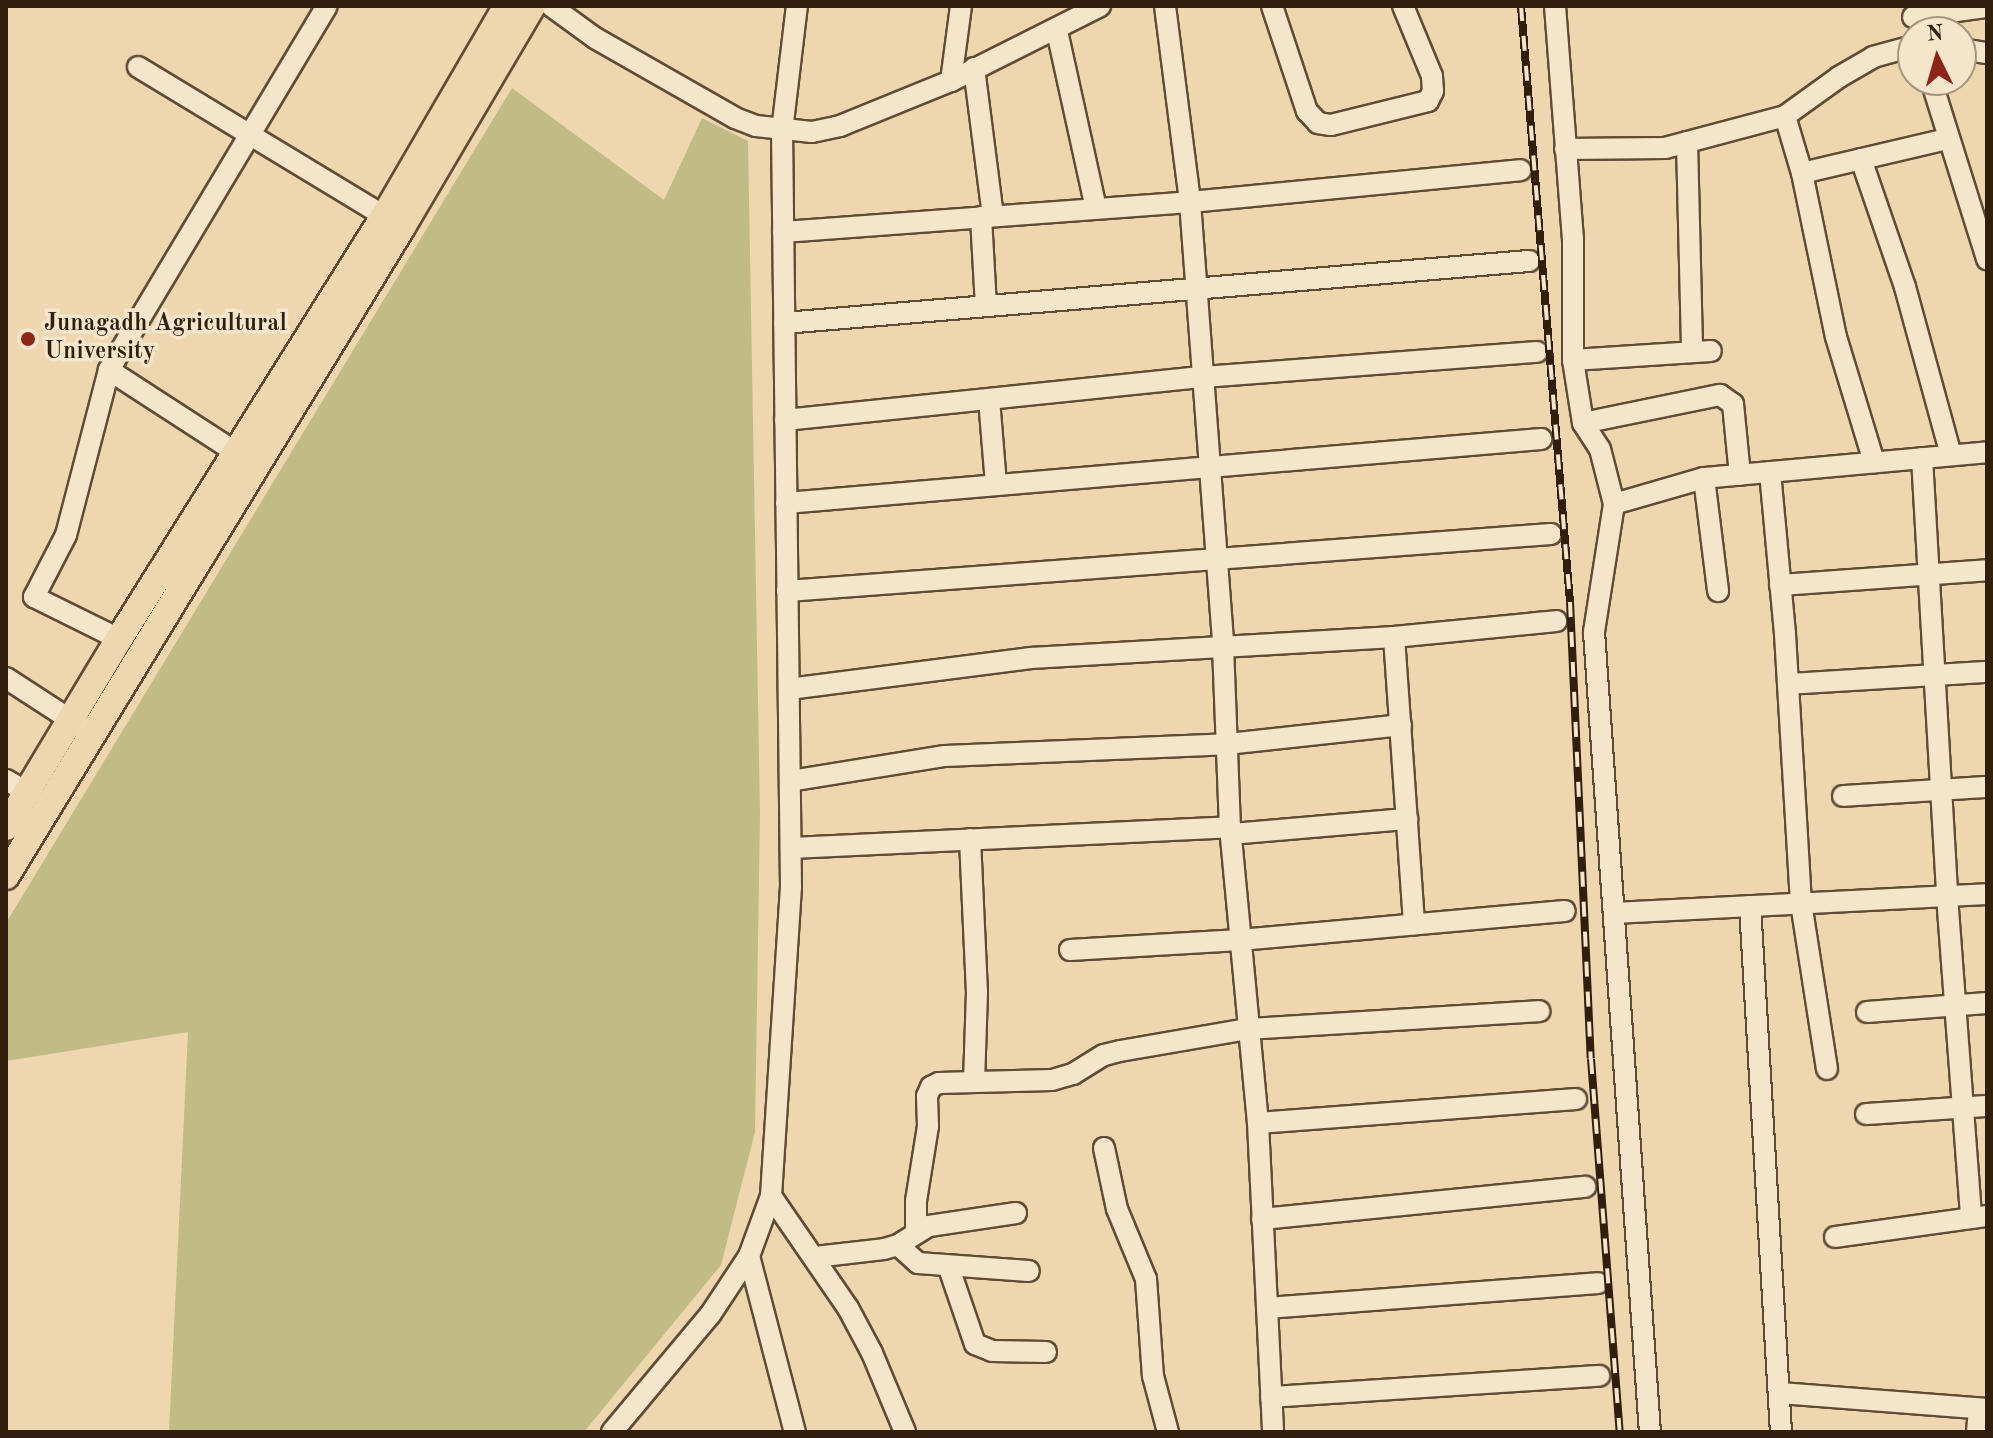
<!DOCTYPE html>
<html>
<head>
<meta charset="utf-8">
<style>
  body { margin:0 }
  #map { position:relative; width:1993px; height:1438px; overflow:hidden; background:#eed7af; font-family:"Old Standard TT",serif }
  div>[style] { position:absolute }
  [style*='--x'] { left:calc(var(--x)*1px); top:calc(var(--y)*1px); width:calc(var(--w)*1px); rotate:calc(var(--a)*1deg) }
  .green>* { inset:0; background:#c1bc85 }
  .roads { filter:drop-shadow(2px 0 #604c35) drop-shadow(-2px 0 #604c35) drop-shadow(0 2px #604c35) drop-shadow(0 -2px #604c35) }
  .minor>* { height:20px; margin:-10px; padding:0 10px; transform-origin:10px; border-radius:10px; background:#f4e5cb }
  .major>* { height:26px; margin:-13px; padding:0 13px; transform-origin:13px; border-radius:13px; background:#eed7af }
  .rail>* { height:8px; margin-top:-4px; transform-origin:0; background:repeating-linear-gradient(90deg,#f4e5cb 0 15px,#311e0c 0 30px); box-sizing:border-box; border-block:2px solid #311e0c }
  .dots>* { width:22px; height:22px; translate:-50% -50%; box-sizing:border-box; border:4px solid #f4e5cb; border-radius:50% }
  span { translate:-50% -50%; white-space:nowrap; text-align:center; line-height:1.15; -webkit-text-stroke:7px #f4e5cb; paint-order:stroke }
  .poi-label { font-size:24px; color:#311e0c; font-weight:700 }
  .left { translate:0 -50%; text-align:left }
  .frame { position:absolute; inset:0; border:8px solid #311e0c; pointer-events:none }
  .north { position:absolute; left:1897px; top:16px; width:80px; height:80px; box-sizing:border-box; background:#f4e5cb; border:2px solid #a6957f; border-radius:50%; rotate:355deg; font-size:22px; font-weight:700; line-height:32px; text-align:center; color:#311e0c }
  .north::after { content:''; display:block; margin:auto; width:28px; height:36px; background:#8f2418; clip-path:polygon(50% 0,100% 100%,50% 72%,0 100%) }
</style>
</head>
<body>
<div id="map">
  <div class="green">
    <div style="clip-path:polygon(512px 88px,664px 200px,702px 118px,748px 141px,760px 813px,755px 1132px,721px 1265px,584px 1432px,169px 1432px,188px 1032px,6px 1061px,6px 923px)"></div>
  </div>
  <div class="roads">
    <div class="minor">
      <div style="--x:551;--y:6;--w:54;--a:36"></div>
      <div style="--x:595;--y:38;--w:161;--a:29.7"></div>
      <div style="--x:735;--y:118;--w:22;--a:21"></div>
      <div style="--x:756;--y:126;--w:56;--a:6.1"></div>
      <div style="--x:812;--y:132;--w:29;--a:-12"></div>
      <div style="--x:840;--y:126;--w:120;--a:-22.1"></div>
      <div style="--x:951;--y:81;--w:167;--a:-26.7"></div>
      <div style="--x:1165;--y:6;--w:198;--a:82.7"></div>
      <div style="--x:1190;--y:202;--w:445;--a:85.7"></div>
      <div style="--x:1223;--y:646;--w:181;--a:87.8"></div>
      <div style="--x:1230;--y:827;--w:297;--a:84.6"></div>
      <div style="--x:1258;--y:1123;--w:309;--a:87.2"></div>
      <div style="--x:1272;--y:6;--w:111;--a:71.6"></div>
      <div style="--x:1307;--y:111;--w:16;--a:47"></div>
      <div style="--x:1318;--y:123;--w:13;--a:9"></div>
      <div style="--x:1331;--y:125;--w:100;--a:-13.9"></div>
      <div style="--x:1428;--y:101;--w:11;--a:-63"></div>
      <div style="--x:1433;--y:91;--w:15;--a:-94"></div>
      <div style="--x:1432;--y:76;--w:76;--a:-112.5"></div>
      <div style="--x:1555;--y:6;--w:234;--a:85.6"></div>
      <div style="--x:1573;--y:239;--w:121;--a:90"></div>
      <div style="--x:1573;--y:360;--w:64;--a:81"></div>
      <div style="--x:1583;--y:423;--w:31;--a:57"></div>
      <div style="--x:1600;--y:449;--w:57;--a:75.7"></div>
      <div style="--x:1614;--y:504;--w:130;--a:98.9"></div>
      <div style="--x:1594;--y:632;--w:802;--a:86"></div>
      <div style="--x:1913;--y:17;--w:75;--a:-7.7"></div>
      <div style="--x:1057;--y:31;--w:181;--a:77.6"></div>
      <div style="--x:1961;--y:49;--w:26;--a:9"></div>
      <div style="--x:138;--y:67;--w:299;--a:31.2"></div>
      <div style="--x:974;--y:68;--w:149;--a:82.7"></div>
      <div style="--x:1931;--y:80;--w:188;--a:72.6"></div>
      <div style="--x:951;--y:81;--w:76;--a:-82.4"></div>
      <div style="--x:1785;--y:116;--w:59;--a:73.4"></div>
      <div style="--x:1802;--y:173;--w:167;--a:78.3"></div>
      <div style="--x:1836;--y:337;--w:131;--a:73.1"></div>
      <div style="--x:1687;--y:142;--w:210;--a:88.6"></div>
      <div style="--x:1565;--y:149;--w:100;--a:-0.6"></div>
      <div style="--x:1665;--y:148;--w:124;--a:-14.9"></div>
      <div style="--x:1785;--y:116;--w:67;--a:-35.8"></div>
      <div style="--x:1839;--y:77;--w:39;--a:-30"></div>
      <div style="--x:1873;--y:57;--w:41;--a:-15.4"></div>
      <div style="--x:1861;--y:159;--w:135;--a:71"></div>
      <div style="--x:1905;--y:287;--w:174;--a:74.7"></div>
      <div style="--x:1802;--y:173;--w:149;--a:-13.2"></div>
      <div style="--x:981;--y:217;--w:89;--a:86.8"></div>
      <div style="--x:783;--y:232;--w:408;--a:-4.2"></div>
      <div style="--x:1190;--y:202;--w:332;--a:-5.5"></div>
      <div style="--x:784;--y:323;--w:748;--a:-4.76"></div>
      <div style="--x:1573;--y:360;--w:138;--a:-3.7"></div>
      <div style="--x:109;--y:370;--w:163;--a:33"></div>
      <div style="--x:989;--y:399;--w:85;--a:85.3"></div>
      <div style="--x:785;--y:420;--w:420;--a:-5.9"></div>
      <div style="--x:1203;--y:377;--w:335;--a:-4.3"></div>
      <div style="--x:1583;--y:423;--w:140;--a:-11.6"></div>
      <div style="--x:1720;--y:395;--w:16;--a:35"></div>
      <div style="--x:1733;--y:404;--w:71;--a:84.4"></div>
      <div style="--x:1922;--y:458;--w:439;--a:86.7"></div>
      <div style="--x:1947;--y:896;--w:323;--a:85.7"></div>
      <div style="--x:1770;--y:472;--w:163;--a:84.7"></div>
      <div style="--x:1785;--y:634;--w:269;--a:86.6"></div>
      <div style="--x:1801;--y:903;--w:168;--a:81.1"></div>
      <div style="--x:1704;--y:478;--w:114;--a:82.9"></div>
      <div style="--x:786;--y:503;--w:758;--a:-4.85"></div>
      <div style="--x:1614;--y:504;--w:94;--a:-16.1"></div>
      <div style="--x:1704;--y:478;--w:284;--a:-5.2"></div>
      <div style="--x:1780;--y:585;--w:208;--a:-4.1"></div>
      <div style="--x:787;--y:591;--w:766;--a:-4.27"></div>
      <div style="--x:1394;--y:637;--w:288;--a:86"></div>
      <div style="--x:119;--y:639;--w:95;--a:-153.7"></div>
      <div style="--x:34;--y:597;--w:70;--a:-62.7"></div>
      <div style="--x:66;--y:535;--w:171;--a:-75.4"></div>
      <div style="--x:109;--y:370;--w:424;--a:-59.1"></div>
      <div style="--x:6;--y:678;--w:92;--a:33"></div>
      <div style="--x:1788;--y:684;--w:199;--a:-3.5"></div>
      <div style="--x:789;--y:689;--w:244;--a:-7.3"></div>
      <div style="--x:1031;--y:658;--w:364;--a:-3.3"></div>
      <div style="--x:1394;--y:637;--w:163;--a:-5.6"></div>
      <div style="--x:6;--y:780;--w:24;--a:30"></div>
      <div style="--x:790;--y:781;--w:157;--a:-9.2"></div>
      <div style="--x:945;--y:756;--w:282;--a:-2.4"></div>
      <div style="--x:1227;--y:744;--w:175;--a:-6.2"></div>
      <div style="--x:1843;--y:796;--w:144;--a:-3.6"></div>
      <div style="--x:1231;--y:834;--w:177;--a:-4.9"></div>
      <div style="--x:970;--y:839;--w:153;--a:87.4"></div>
      <div style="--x:977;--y:992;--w:89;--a:91.9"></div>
      <div style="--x:791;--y:848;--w:440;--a:-2.7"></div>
      <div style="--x:1750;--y:906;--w:527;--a:86.63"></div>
      <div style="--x:1614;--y:913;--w:373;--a:-2.9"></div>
      <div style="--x:1070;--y:950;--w:170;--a:-3.4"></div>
      <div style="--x:1240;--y:940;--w:326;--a:-5.1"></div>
      <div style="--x:1867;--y:1012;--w:120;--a:-4.3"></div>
      <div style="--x:1866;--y:1114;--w:121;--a:-3.8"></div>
      <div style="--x:1258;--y:1123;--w:319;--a:-4.3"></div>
      <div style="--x:1104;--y:1148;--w:62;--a:78"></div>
      <div style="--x:1117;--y:1209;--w:76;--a:67.5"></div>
      <div style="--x:1146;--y:1279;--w:97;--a:85.9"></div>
      <div style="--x:1153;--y:1376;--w:58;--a:75"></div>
      <div style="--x:771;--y:1196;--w:136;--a:55.5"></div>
      <div style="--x:848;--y:1308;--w:51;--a:61.9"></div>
      <div style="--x:872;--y:1353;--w:86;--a:67.3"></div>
      <div style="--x:1262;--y:1219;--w:325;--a:-5.7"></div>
      <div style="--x:916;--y:1232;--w:31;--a:-90"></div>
      <div style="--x:916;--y:1201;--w:76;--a:-80.9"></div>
      <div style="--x:928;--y:1126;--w:30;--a:-92"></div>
      <div style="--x:927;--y:1096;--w:10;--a:-66"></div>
      <div style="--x:931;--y:1087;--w:9;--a:-27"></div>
      <div style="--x:939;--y:1083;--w:113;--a:-1.5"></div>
      <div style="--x:1052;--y:1080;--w:22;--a:-16"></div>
      <div style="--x:1073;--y:1074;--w:36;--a:-32"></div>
      <div style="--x:1104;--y:1055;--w:16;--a:-14"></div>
      <div style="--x:1120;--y:1051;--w:130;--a:-9.8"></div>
      <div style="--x:1248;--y:1029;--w:292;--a:-3.5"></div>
      <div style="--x:1835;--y:1237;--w:153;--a:-7.9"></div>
      <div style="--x:898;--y:1245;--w:27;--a:42"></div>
      <div style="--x:918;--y:1263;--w:111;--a:4.1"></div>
      <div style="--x:749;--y:1256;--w:182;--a:75.4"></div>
      <div style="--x:815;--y:1257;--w:69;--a:-6.6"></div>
      <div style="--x:884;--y:1249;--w:15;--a:-16"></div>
      <div style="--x:898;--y:1245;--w:36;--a:-32"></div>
      <div style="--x:929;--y:1226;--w:88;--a:-8.5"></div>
      <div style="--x:949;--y:1268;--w:80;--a:71.1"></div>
      <div style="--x:975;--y:1344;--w:18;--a:22"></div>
      <div style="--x:992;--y:1351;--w:54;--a:1.1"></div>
      <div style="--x:1267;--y:1308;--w:332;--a:-4.3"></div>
      <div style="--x:1780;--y:1393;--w:208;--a:4.4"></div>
      <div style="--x:1271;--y:1397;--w:329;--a:-3.7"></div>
      <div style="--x:612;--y:1432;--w:153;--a:-50.1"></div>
      <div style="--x:710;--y:1315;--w:71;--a:-56.5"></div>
      <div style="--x:749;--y:1256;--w:64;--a:-69.9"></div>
      <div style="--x:771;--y:1196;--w:310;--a:-86.3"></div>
      <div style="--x:791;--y:887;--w:756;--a:-90.68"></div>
      <div style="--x:782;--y:131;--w:126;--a:-83.2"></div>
      <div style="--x:1977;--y:1432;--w:23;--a:-85"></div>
    </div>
    <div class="major">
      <div style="--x:6;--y:827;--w:219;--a:-59"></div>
      <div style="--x:119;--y:639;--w:498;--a:-57.9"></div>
      <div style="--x:384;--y:217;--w:244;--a:-59.8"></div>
      <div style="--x:6;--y:876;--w:760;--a:-58.61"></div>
      <div style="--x:402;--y:227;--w:256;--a:-59.5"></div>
    </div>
  </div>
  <div class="rail">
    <div style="--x:1521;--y:6;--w:598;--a:85.3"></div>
    <div style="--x:1570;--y:602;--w:457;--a:87.4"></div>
    <div style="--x:1591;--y:1059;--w:374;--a:85.6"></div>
  </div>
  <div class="dots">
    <div style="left:28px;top:339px;background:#8f2418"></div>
  </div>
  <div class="poi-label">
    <span class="left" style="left:44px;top:339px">Junagadh Agricultural<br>University</span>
  </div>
  <div class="frame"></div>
  <div class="north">N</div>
</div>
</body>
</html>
